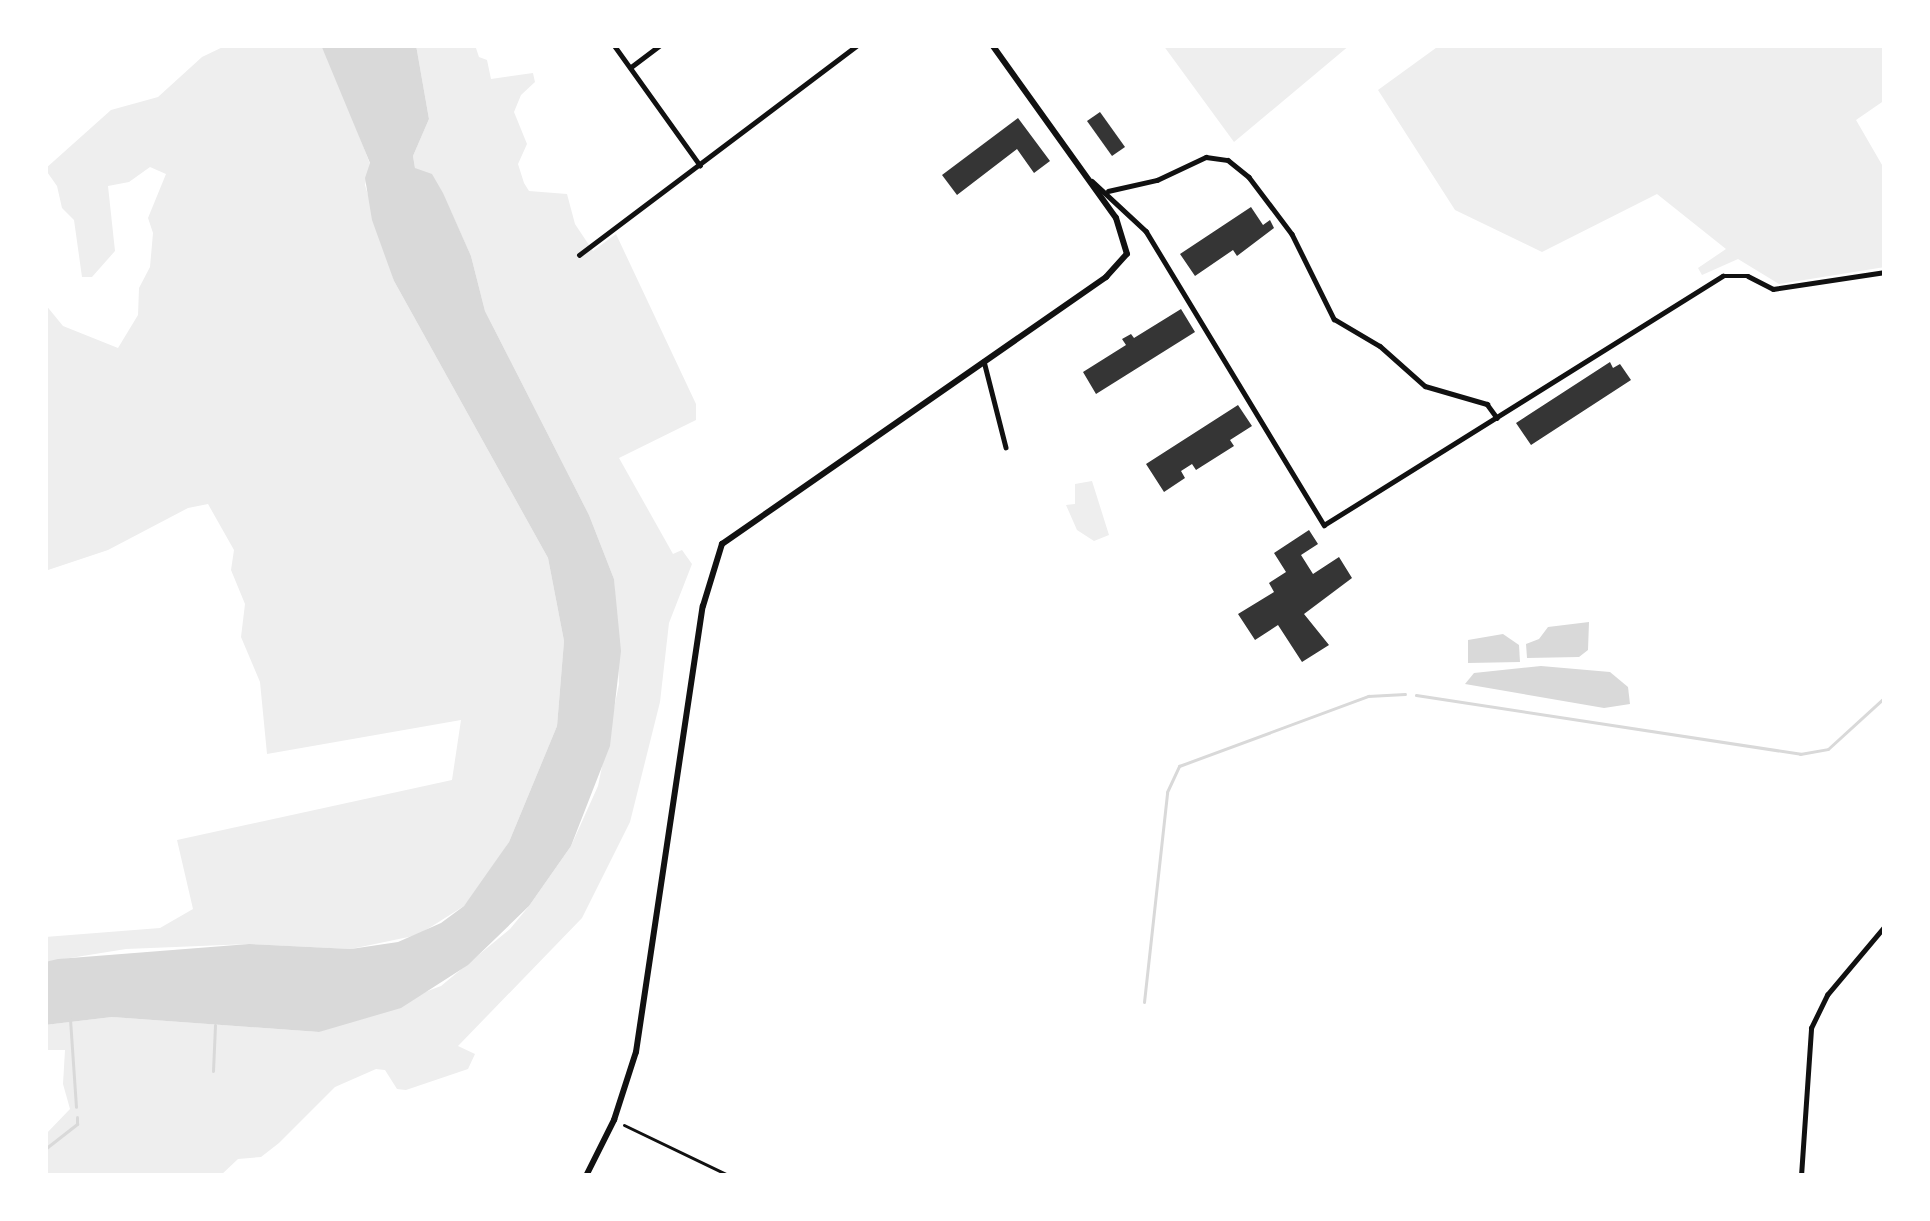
<!DOCTYPE html>
<html>
<head>
<meta charset="utf-8">
<style>
  body { margin:0 }
  #map { position:relative; width:1930px; height:1221px; overflow:hidden; background:#fff; font-family:Inter,sans-serif }
  div>[style] { position:absolute }
  [style*='--x'] { left:calc(var(--x)*1px); top:calc(var(--y)*1px); width:calc(var(--w)*1px); rotate:calc(var(--a)*1deg) }
  .green>* { inset:0; background:#eee }
  .water>* { inset:0; background:#d9d9d9 }
  .stream>* { height:3px; margin:-1.5px; padding:0 1.5px; transform-origin:1.5px; border-radius:1.5px; background:#d9d9d9 }
  .building>* { inset:0; background:#353535 }
  .path>* { height:3px; margin:-1.5px; padding:0 1.5px; transform-origin:1.5px; border-radius:1.5px; background:#111 }
  .minor>* { height:4.5px; margin:-2.25px; padding:0 2.25px; transform-origin:2.25px; border-radius:2.25px; background:#111 }
  .secondary>* { height:6px; margin:-3px; padding:0 3px; transform-origin:3px; border-radius:3px; background:#111 }
  span { translate:-50% -50%; white-space:nowrap; text-align:center; line-height:1.15; -webkit-text-stroke:12px #fff; paint-order:stroke }
  .frame { position:absolute; inset:0; border:48px solid #fff; pointer-events:none }
</style>
</head>
<body>
<div id="map">
  <div class="green">
    <div style="clip-path:polygon(227px 45px,321px 45px,334px 70px,370px 164px,365px 185px,394px 281px,548px 558px,564px 641px,557px 726px,509px 842px,482px 884px,464px 906px,418px 935px,351px 949px,249px 944px,126px 949px,45px 962px,45px 937px,160px 928px,193px 909px,177px 840px,452px 780px,461px 720px,267px 754px,260px 682px,241px 637px,245px 604px,231px 570px,234px 550px,208px 504px,188px 508px,108px 550px,45px 571px,45px 304px,63px 326px,118px 348px,138px 315px,139px 288px,150px 267px,153px 233px,148px 218px,166px 174px,150px 167px,129px 182px,108px 186px,115px 251px,92px 277px,82px 277px,74px 220px,62px 208px,57px 186px,45px 169px,111px 110px,158px 97px,202px 57px)"></div>
    <div style="clip-path:polygon(416px 45px,475px 45px,479px 57px,487px 60px,491px 79px,533px 73px,535px 82px,521px 95px,514px 112px,527px 144px,518px 164px,524px 183px,529px 191px,567px 194px,575px 224px,593px 251px,616px 234px,696px 404px,696px 420px,619px 458px,673px 554px,682px 550px,692px 564px,669px 623px,660px 702px,630px 822px,582px 918px,458px 1046px,475px 1054px,468px 1069px,406px 1090px,397px 1089px,385px 1070px,376px 1069px,335px 1087px,279px 1143px,261px 1157px,238px 1159px,220px 1176px,45px 1176px,45px 1135px,70px 1109px,63px 1084px,65px 1050px,45px 1050px,45px 1025px,112px 1017px,318px 1032px,441px 986px,510px 929px,529px 906px,571px 846px,598px 786px,619px 684px,614px 579px,589px 515px,485px 311px,471px 256px,451px 212px,415px 168px,413px 156px,429px 119px)"></div>
    <div style="clip-path:polygon(1163px 45px,1350px 45px,1234px 142px)"></div>
    <div style="clip-path:polygon(1440px 45px,1885px 45px,1885px 100px,1856px 120px,1885px 170px,1885px 267px,1779px 284px,1738px 259px,1702px 275px,1698px 268px,1726px 249px,1657px 194px,1542px 252px,1455px 210px,1378px 90px)"></div>
    <div style="clip-path:polygon(1092px 481px,1109px 535px,1094px 541px,1077px 530px,1066px 505px,1075px 504px,1075px 484px)"></div>
  </div>
  <div class="water">
    <div style="clip-path:polygon(321px 45px,416px 45px,429px 119px,413px 156px,415px 168px,432px 174px,443px 193px,471px 256px,485px 311px,589px 515px,614px 579px,621px 651px,610px 746px,571px 846px,529px 906px,468px 965px,401px 1008px,319px 1032px,112px 1017px,45px 1025px,45px 962px,58px 959px,249px 944px,351px 949px,398px 942px,441px 923px,464px 906px,509px 842px,557px 726px,564px 641px,548px 558px,394px 281px,372px 220px,365px 178px,370px 163px)"></div>
    <div style="clip-path:polygon(1589px 622px,1588px 650px,1579px 657px,1527px 658px,1526px 644px,1539px 639px,1548px 627px)"></div>
    <div style="clip-path:polygon(1503px 634px,1519px 645px,1520px 662px,1468px 663px,1468px 640px)"></div>
    <div style="clip-path:polygon(1541px 666px,1610px 672px,1628px 687px,1630px 704px,1604px 708px,1465px 684px,1474px 673px)"></div>
  </div>
  <div class="stream">
    <div style="--x:1416;--y:695;--w:389;--a:8.7"></div>
    <div style="--x:1800;--y:754;--w:28;--a:-10"></div>
    <div style="--x:1828;--y:749;--w:77;--a:-42.4"></div>
    <div style="--x:1144;--y:1002;--w:211;--a:-83.7"></div>
    <div style="--x:1167;--y:792;--w:29;--a:-65"></div>
    <div style="--x:1179;--y:766;--w:202;--a:-20.3"></div>
    <div style="--x:1368;--y:696;--w:37;--a:-3"></div>
    <div style="--x:70;--y:1019;--w:88;--a:86.1"></div>
    <div style="--x:213;--y:1071;--w:46;--a:-87.5"></div>
    <div style="--x:45;--y:1149;--w:41;--a:-38"></div>
    <div style="--x:77;--y:1124;--w:7;--a:-90"></div>
  </div>
  <div class="building">
    <div style="clip-path:polygon(1100px 112px,1125px 147px,1112px 156px,1087px 121px)"></div>
    <div style="clip-path:polygon(1018px 118px,1050px 161px,1034px 173px,1017px 149px,957px 195px,942px 175px)"></div>
    <div style="clip-path:polygon(1251px 207px,1263px 225px,1270px 220px,1274px 228px,1237px 256px,1233px 250px,1195px 276px,1180px 254px)"></div>
    <div style="clip-path:polygon(1181px 309px,1195px 332px,1096px 394px,1083px 372px,1126px 345px,1122px 339px,1131px 334px,1134px 338px)"></div>
    <div style="clip-path:polygon(1610px 362px,1613px 368px,1620px 364px,1631px 380px,1531px 445px,1516px 423px)"></div>
    <div style="clip-path:polygon(1238px 405px,1252px 426px,1230px 440px,1234px 446px,1196px 470px,1192px 464px,1181px 471px,1185px 478px,1164px 492px,1146px 464px)"></div>
    <div style="clip-path:polygon(1309px 530px,1318px 544px,1301px 555px,1313px 574px,1339px 557px,1352px 578px,1304px 614px,1329px 645px,1302px 662px,1278px 625px,1255px 640px,1238px 614px,1274px 592px,1269px 583px,1286px 572px,1274px 553px)"></div>
  </div>
  <div class="path">
    <div style="--x:624;--y:1125;--w:118;--a:25.7"></div>
  </div>
  <div class="minor">
    <div style="--x:614;--y:45;--w:148;--a:54.4"></div>
    <div style="--x:631;--y:67;--w:36;--a:-37"></div>
    <div style="--x:1092;--y:181;--w:74;--a:42.8"></div>
    <div style="--x:1146;--y:231;--w:344;--a:58.8"></div>
    <div style="--x:1324;--y:525;--w:470;--a:-32"></div>
    <div style="--x:1723;--y:276;--w:25;--a:0"></div>
    <div style="--x:1748;--y:276;--w:28;--a:27"></div>
    <div style="--x:1773;--y:289;--w:113;--a:-8.6"></div>
    <div style="--x:1108;--y:191;--w:50;--a:-12.7"></div>
    <div style="--x:1157;--y:180;--w:54;--a:-25.1"></div>
    <div style="--x:1206;--y:157;--w:22;--a:8"></div>
    <div style="--x:1228;--y:160;--w:27;--a:39"></div>
    <div style="--x:1249;--y:177;--w:71;--a:53"></div>
    <div style="--x:1292;--y:234;--w:95;--a:63.7"></div>
    <div style="--x:1334;--y:319;--w:53;--a:30.4"></div>
    <div style="--x:1380;--y:346;--w:60;--a:41.6"></div>
    <div style="--x:1425;--y:386;--w:65;--a:16.2"></div>
    <div style="--x:1487;--y:404;--w:17;--a:54"></div>
    <div style="--x:579;--y:255;--w:349;--a:-37"></div>
    <div style="--x:984;--y:361;--w:89;--a:75.7"></div>
    <div style="--x:1801;--y:1176;--w:148;--a:-86.1"></div>
    <div style="--x:1811;--y:1028;--w:37;--a:-64"></div>
    <div style="--x:1827;--y:995;--w:90;--a:-50"></div>
  </div>
  <div class="secondary">
    <div style="--x:586;--y:1176;--w:63;--a:-63.4"></div>
    <div style="--x:614;--y:1120;--w:71;--a:-72.1"></div>
    <div style="--x:636;--y:1052;--w:451;--a:-81.5"></div>
    <div style="--x:703;--y:606;--w:65;--a:-73"></div>
    <div style="--x:722;--y:544;--w:468;--a:-34.8"></div>
    <div style="--x:1106;--y:277;--w:31;--a:-48"></div>
    <div style="--x:1127;--y:254;--w:38;--a:-107"></div>
    <div style="--x:1116;--y:218;--w:213;--a:-125.6"></div>
  </div>
  <div class="frame"></div>
</div>
</body>
</html>
